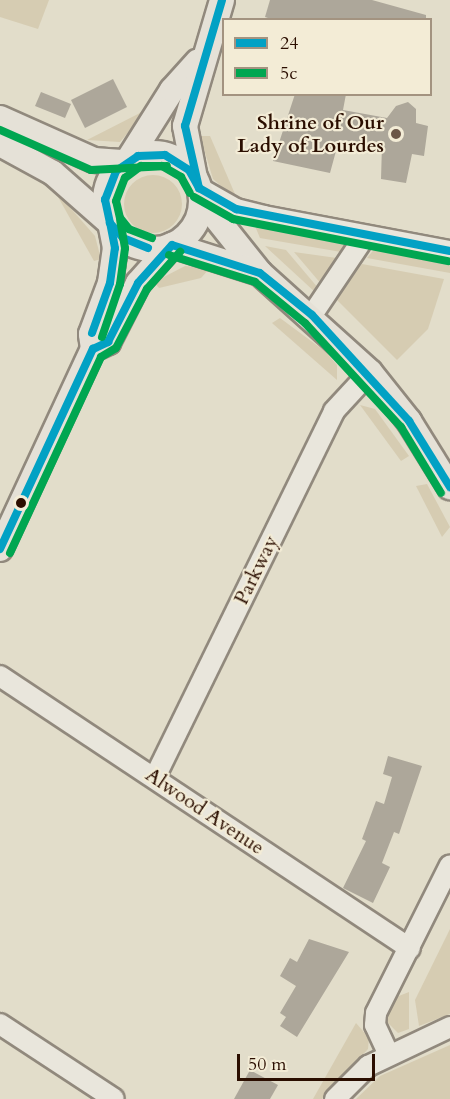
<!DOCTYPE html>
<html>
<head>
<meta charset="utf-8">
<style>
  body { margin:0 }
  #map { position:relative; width:450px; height:1099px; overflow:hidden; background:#e2ddca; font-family:Cardo,serif }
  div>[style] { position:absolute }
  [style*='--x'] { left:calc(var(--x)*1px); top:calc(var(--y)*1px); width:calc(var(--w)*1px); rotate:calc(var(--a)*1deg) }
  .green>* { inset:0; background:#d6ccb2 }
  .round { border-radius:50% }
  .building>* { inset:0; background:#ada79a }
  .roads { filter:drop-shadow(2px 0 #91897d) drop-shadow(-2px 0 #91897d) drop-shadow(0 2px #91897d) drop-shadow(0 -2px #91897d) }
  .minor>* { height:20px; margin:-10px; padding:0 10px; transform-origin:10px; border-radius:10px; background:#e9e6dc }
  .major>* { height:24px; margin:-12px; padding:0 12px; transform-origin:12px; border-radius:12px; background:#e5e1d7 }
  .major>.ring { margin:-12px; padding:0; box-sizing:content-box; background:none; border:24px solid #e5e1d7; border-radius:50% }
  .bus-1>* { height:8px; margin:-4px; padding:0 4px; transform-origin:4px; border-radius:4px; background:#02a1c4 }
  .bus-2>* { height:8px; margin:-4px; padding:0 4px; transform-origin:4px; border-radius:4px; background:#00a651 }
  .dots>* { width:16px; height:16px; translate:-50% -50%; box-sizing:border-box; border:3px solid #f3ecd6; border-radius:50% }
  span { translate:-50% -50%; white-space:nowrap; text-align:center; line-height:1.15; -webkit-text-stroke:4.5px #f3ecd6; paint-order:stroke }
  .poi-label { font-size:20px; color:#2b0e00; font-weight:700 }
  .right { translate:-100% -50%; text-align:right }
  .street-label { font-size:20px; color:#2b0e00 }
  .legend { position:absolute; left:222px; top:18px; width:210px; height:78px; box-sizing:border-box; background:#f3ecd6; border:2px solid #a39380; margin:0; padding:8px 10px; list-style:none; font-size:18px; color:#2b0e00 }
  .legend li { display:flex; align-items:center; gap:12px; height:30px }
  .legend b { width:30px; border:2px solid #a39380 }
  .scale { position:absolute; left:237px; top:1054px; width:138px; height:27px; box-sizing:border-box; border:3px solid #2b0e00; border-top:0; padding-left:8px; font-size:18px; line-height:21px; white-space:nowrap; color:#2b0e00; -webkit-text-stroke:4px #f3ecd6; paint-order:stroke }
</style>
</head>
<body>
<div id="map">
  <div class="green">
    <div style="clip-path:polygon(0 0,49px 0,38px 29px,0 17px)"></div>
    <div style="clip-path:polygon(152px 104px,120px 142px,87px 140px,138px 114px)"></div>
    <div style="clip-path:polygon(200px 136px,210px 136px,238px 201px,213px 179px)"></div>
    <div class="round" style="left:124px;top:175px;width:58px;height:58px"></div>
    <div style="clip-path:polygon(53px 188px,95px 236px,101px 259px,94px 261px)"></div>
    <div style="clip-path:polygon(255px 226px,350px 243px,347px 253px,260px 238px)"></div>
    <div style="clip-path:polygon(265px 246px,286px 250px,319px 289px,316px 293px)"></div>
    <div style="clip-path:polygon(376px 247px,450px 261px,450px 273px,367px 258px)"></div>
    <div style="clip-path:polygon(294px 252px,344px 259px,322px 285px)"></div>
    <div style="clip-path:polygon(362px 264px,444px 279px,428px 329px,397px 360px,336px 299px)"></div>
    <div style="clip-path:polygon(185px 266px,210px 268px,201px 278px,159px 288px,154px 282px)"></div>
    <div style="clip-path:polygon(280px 318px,326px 352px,337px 365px,337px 380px,272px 323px)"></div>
    <div style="clip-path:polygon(360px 405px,375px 409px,409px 456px,401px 461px)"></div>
    <div style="clip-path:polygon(427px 484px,450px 527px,442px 537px,416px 486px)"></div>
    <div style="clip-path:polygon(450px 929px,450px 1014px,419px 1026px,415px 1000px)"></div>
    <div style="clip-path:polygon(409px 992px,409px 1029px,398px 1033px,384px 1019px,391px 999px)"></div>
    <div style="clip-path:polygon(356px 1023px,369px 1038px,368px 1049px,322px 1099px,313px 1099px)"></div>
    <div style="clip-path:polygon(450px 1045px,450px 1099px,356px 1099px,380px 1076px)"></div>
  </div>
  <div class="building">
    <div style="clip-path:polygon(270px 0,372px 0,426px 15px,426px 20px,274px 20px,265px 17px)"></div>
    <div style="clip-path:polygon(113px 79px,127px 107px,85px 128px,71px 100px)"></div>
    <div style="clip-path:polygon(41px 92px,71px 104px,65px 118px,35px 106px)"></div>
    <div style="clip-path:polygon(295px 94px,346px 94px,343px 110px,387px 118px,396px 106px,408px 102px,416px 109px,416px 123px,428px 126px,424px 156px,412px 154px,406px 183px,381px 179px,382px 145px,339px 140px,330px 173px,273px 161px)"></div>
    <div style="clip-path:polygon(388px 756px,422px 766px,399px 834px,394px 832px,382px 863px,390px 867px,373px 903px,343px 888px,366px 841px,362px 839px,376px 801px,384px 804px,392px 777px,383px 774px)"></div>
    <div style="clip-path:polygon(309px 939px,349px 952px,297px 1037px,280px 1026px,286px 1017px,280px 1013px,296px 986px,280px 976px,290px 958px,297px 962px)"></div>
    <div style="clip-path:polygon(250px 1070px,278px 1085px,270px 1099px,234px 1099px)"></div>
  </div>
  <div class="roads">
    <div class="minor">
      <div style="--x:199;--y:188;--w:43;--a:29.6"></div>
      <div style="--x:236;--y:209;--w:29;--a:14"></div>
      <div style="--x:264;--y:216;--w:189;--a:10.7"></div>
      <div style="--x:312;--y:315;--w:95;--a:-56.1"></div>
      <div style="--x:0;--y:676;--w:492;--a:33.6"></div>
      <div style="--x:155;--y:777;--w:407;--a:-63.9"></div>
      <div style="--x:334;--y:411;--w:53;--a:-47.3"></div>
      <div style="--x:0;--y:1024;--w:136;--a:33.3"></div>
      <div style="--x:389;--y:1055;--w:33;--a:-115"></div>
      <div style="--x:375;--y:1025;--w:12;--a:-85"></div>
      <div style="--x:376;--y:1013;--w:165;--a:-63.4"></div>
      <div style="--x:335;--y:1099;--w:47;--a:-45"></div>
      <div style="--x:368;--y:1066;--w:91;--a:-25.4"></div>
    </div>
    <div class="major">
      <div style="--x:0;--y:118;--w:103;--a:24.1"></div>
      <div style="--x:94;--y:160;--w:31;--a:4"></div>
      <div style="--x:0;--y:144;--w:60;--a:28.7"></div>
      <div style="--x:53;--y:173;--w:76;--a:41.3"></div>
      <div class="ring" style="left:105px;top:153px;width:72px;height:72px"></div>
      <div style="--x:128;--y:160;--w:83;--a:-57.8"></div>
      <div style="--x:172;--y:90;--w:38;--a:-48"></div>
      <div style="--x:195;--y:178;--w:53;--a:-100.9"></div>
      <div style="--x:185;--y:126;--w:131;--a:-73.6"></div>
      <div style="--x:201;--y:199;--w:95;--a:51.4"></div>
      <div style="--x:260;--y:273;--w:148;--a:42"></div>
      <div style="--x:370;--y:372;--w:63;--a:51.5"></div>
      <div style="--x:409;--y:421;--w:78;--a:58.2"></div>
      <div style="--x:172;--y:245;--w:92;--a:17.7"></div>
      <div style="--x:93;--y:349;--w:17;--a:-25"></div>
      <div style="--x:108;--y:342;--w:66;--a:-63"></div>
      <div style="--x:138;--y:283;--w:51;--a:-48.2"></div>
      <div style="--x:0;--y:549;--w:221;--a:-65.1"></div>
      <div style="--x:93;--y:349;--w:15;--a:-98"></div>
      <div style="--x:91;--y:334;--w:54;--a:-69.6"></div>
      <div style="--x:110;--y:283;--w:35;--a:-82"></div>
      <div style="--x:115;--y:248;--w:25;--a:-101"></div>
    </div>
  </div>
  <div class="bus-1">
    <div style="--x:199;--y:188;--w:43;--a:29.6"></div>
    <div style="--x:236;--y:209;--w:218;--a:11.1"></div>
    <div style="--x:199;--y:188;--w:64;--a:-102.7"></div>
    <div style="--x:185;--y:126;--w:131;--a:-73.6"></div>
    <div style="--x:172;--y:245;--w:92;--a:17.7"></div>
    <div style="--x:260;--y:273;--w:67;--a:38.9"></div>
    <div style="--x:312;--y:315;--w:144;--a:47.5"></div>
    <div style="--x:409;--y:421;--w:78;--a:58.2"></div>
    <div style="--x:148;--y:248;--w:27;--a:-158"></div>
    <div style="--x:123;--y:238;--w:20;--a:-131"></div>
    <div style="--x:110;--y:223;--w:24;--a:-102"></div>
    <div style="--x:105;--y:200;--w:31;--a:-69"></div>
    <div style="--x:116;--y:171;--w:27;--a:-34"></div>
    <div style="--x:138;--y:156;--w:27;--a:-2"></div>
    <div style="--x:165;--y:155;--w:28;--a:32"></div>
    <div style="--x:189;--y:170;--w:21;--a:61"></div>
    <div style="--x:92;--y:333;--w:53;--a:-70.2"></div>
    <div style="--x:110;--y:283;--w:35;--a:-82"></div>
    <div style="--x:115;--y:248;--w:25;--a:-101"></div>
    <div style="--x:0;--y:549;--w:221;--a:-65.1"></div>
    <div style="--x:93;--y:349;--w:17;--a:-25"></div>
    <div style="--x:108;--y:342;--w:66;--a:-63"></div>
    <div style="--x:138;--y:283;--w:51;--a:-48.2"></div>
  </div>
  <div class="bus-2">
    <div style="--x:0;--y:130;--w:99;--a:23.7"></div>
    <div style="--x:91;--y:170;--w:76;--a:-3"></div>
    <div style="--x:194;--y:197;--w:45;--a:29.4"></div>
    <div style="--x:233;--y:219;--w:219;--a:11.1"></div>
    <div style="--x:152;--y:238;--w:25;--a:-159"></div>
    <div style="--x:129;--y:229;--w:14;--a:-129"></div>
    <div style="--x:120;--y:218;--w:17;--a:-103"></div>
    <div style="--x:116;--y:201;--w:25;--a:-69"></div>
    <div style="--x:125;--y:178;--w:20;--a:-37"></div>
    <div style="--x:141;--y:166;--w:21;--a:0"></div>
    <div style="--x:162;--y:166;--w:22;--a:30"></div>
    <div style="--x:181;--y:177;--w:18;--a:61"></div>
    <div style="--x:169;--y:255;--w:90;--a:17.4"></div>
    <div style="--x:255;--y:282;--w:65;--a:39.4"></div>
    <div style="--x:305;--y:323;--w:142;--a:47.3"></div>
    <div style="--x:401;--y:427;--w:77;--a:58.8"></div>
    <div style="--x:102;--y:337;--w:56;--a:-71.2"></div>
    <div style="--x:120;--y:284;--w:36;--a:-82"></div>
    <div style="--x:125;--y:248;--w:27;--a:-100"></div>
    <div style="--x:10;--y:553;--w:216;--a:-65.1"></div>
    <div style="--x:101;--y:357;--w:17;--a:-31"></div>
    <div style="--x:116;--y:348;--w:67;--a:-62.3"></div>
    <div style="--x:147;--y:289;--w:50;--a:-48.3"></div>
  </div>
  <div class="dots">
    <div style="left:396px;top:134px;background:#6b5647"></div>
    <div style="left:21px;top:503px;background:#2b0e00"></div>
  </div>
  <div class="poi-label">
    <span class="right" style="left:384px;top:134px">Shrine of Our<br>Lady of Lourdes</span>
  </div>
  <div class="street-label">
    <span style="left:256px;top:570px;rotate:-64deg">Parkway</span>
    <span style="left:205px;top:811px;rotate:34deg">Alwood Avenue</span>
  </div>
  <ul class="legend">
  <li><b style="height:8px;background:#02a1c4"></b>24</li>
  <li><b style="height:8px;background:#00a651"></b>5c</li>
  </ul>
  <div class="scale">50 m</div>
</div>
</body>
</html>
